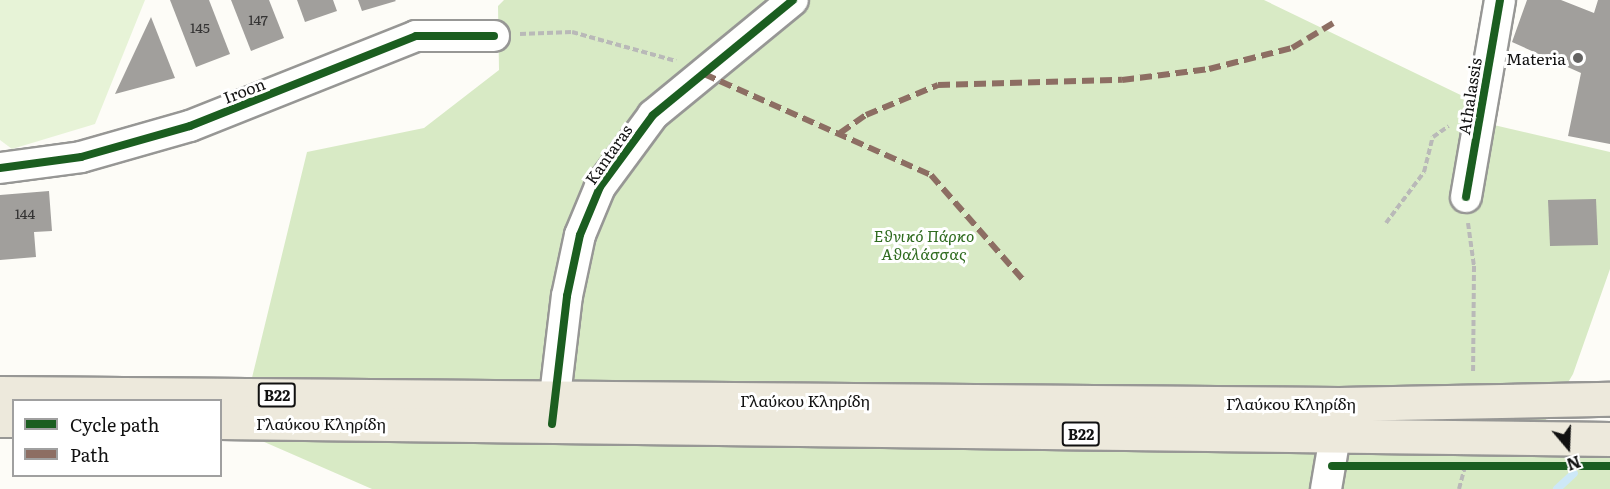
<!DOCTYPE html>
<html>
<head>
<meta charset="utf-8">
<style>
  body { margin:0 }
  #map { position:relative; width:1610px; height:489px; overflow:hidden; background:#fdfcf7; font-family:Literata,serif }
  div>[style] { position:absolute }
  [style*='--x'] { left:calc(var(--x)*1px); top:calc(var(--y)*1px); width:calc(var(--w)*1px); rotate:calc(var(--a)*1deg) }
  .green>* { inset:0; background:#e7f3d7 }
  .forest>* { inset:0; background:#d8eac5 }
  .stream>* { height:8px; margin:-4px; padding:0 4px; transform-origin:4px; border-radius:4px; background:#cde8f7 }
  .building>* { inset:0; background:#a19f9c }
  .path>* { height:4px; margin-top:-2px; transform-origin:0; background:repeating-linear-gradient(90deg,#b9b9b8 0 6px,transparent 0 9px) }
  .roads { filter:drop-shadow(2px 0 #979795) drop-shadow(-2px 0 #979795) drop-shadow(0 2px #979795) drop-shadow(0 -2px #979795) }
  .minor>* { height:30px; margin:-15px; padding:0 15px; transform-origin:15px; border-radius:15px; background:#fffffe }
  .major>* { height:33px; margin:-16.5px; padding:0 16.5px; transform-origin:16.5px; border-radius:16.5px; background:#ede9dc }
  .quiet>* { height:6px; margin-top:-3px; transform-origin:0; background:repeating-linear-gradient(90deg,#8d6e63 0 12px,transparent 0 18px) }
  .cycleway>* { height:8px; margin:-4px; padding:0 4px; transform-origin:4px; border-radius:4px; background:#1b5e20 }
  .dots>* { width:16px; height:16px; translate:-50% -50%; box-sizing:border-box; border:3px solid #fff; border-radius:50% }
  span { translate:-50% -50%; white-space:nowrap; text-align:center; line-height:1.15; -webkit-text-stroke:6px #fff; paint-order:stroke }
  .number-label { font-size:14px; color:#353434 }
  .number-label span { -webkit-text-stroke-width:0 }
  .shield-label span { padding:2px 4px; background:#fff; border:2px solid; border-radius:4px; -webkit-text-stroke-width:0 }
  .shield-label { font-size:15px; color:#111; font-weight:700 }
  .poi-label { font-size:16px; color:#111 }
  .right { translate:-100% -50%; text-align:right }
  .street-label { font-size:16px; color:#111 }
  .park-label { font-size:16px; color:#2f6b1f; font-style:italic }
  .legend { position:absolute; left:12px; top:399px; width:210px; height:78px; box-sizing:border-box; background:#fff; border:2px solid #a0a0a0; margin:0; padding:8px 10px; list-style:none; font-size:18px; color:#111 }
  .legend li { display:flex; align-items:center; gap:12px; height:30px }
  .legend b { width:30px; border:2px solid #a0a0a0 }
  .north { position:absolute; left:1538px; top:417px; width:60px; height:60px; -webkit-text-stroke:4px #fff; paint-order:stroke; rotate:161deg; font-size:16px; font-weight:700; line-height:24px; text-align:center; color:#111 }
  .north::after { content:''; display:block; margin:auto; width:21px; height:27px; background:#111; clip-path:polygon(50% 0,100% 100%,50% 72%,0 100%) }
</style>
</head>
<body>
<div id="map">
  <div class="green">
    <div style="clip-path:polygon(0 0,145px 0,95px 124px,12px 149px,0 140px)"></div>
  </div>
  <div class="forest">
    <div style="clip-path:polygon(504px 0,1264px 0,1471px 100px,1468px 119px,1610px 152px,1610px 269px,1573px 374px,1544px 423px,1610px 453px,1610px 489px,372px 489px,239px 431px,307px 152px,424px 128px,499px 70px,498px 6px)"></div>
  </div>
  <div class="stream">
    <div style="--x:1557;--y:489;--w:23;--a:-43"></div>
  </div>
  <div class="building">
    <div style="clip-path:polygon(170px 0,209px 0,230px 54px,196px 67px)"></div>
    <div style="clip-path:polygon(231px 0,269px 0,284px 38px,251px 51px)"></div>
    <div style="clip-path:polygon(297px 0,333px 0,337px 11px,305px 22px)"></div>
    <div style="clip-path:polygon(358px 0,395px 0,396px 1px,362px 11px)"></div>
    <div style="clip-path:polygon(1527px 0,1561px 0,1594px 13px,1598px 0,1610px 0,1610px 144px,1568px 136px,1581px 73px,1512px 42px)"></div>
    <div style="clip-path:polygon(151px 17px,175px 78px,115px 94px)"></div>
    <div style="clip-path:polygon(49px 191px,52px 231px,34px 232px,36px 257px,0 260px,0 195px)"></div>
    <div style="clip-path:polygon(1596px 199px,1598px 245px,1550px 246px,1548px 200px)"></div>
  </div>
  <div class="path">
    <div style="--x:520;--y:34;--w:52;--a:-2.2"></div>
    <div style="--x:572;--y:32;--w:108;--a:15.6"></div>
    <div style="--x:1386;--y:223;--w:64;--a:-53.3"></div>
    <div style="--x:1424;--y:172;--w:36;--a:-76"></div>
    <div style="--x:1433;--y:137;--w:19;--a:-35"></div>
    <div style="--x:1468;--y:223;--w:43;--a:82.1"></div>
    <div style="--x:1474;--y:266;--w:108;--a:90.5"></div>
    <div style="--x:1459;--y:489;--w:23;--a:-75"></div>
  </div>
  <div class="roads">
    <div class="minor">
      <div style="--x:0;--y:168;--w:82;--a:-7.7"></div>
      <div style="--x:81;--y:157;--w:113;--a:-15.9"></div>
      <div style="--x:190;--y:126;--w:243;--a:-21.7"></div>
      <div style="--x:416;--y:36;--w:78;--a:0"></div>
      <div style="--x:1466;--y:197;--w:200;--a:-80.2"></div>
      <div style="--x:552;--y:421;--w:126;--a:-83.2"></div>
      <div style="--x:567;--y:296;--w:62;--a:-78"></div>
      <div style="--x:580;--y:235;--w:52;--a:-67.4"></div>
      <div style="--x:600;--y:187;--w:89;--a:-53.6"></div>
      <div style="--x:653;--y:115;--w:181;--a:-39.4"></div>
      <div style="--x:1326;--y:489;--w:77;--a:-80.3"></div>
    </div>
    <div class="major">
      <div style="--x:0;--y:393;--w:1339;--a:0.47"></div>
      <div style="--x:1339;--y:404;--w:271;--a:-1.1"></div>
      <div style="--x:0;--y:420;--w:14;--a:0"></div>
      <div style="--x:220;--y:422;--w:1390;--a:0.7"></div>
    </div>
  </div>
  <div class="quiet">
    <div style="--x:704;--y:74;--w:248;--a:24"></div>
    <div style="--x:931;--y:175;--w:141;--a:48.7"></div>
    <div style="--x:840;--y:133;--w:32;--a:-35"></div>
    <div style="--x:866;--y:115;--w:78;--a:-22.6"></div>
    <div style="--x:938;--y:85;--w:184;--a:-1.6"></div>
    <div style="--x:1122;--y:80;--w:88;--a:-7.2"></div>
    <div style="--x:1209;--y:69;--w:86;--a:-14.2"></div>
    <div style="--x:1292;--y:48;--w:50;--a:-31.2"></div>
  </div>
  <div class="cycleway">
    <div style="--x:0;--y:168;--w:82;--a:-7.7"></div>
    <div style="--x:81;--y:157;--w:113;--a:-15.9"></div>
    <div style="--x:190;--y:126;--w:243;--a:-21.7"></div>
    <div style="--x:416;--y:36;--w:78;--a:0"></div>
    <div style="--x:1466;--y:197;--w:200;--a:-80.2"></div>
    <div style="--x:552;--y:424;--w:129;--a:-83.3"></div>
    <div style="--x:567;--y:296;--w:62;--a:-78"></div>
    <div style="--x:580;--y:235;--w:52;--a:-67.4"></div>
    <div style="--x:600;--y:187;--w:89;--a:-53.6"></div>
    <div style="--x:653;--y:115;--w:181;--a:-39.4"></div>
    <div style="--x:1332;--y:466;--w:278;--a:0"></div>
  </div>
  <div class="dots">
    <div style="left:1578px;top:58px;background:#646362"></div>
  </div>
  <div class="number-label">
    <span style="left:258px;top:19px">147</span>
    <span style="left:200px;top:27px">145</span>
    <span style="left:25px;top:213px">144</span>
  </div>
  <div class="shield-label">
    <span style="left:277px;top:395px">B22</span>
    <span style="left:1081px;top:434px">B22</span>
  </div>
  <div class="poi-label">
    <span class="right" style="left:1566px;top:58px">Materia</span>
  </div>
  <div class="street-label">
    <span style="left:244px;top:90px;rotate:-21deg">Iroon</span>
    <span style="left:1469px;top:96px;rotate:-81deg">Athalassis</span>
    <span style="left:608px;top:154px;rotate:-55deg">Kantaras</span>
    <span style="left:805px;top:400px">Γλαύκου Κληρίδη</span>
    <span style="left:1291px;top:403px">Γλαύκου Κληρίδη</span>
    <span style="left:321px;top:423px">Γλαύκου Κληρίδη</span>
  </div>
  <div class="park-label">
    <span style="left:924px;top:244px">Εθνικό Πάρκο<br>Αθαλάσσας</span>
  </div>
  <ul class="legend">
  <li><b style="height:8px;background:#1b5e20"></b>Cycle path</li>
  <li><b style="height:8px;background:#8d6e63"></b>Path</li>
  </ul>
  <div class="north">N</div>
</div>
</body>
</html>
